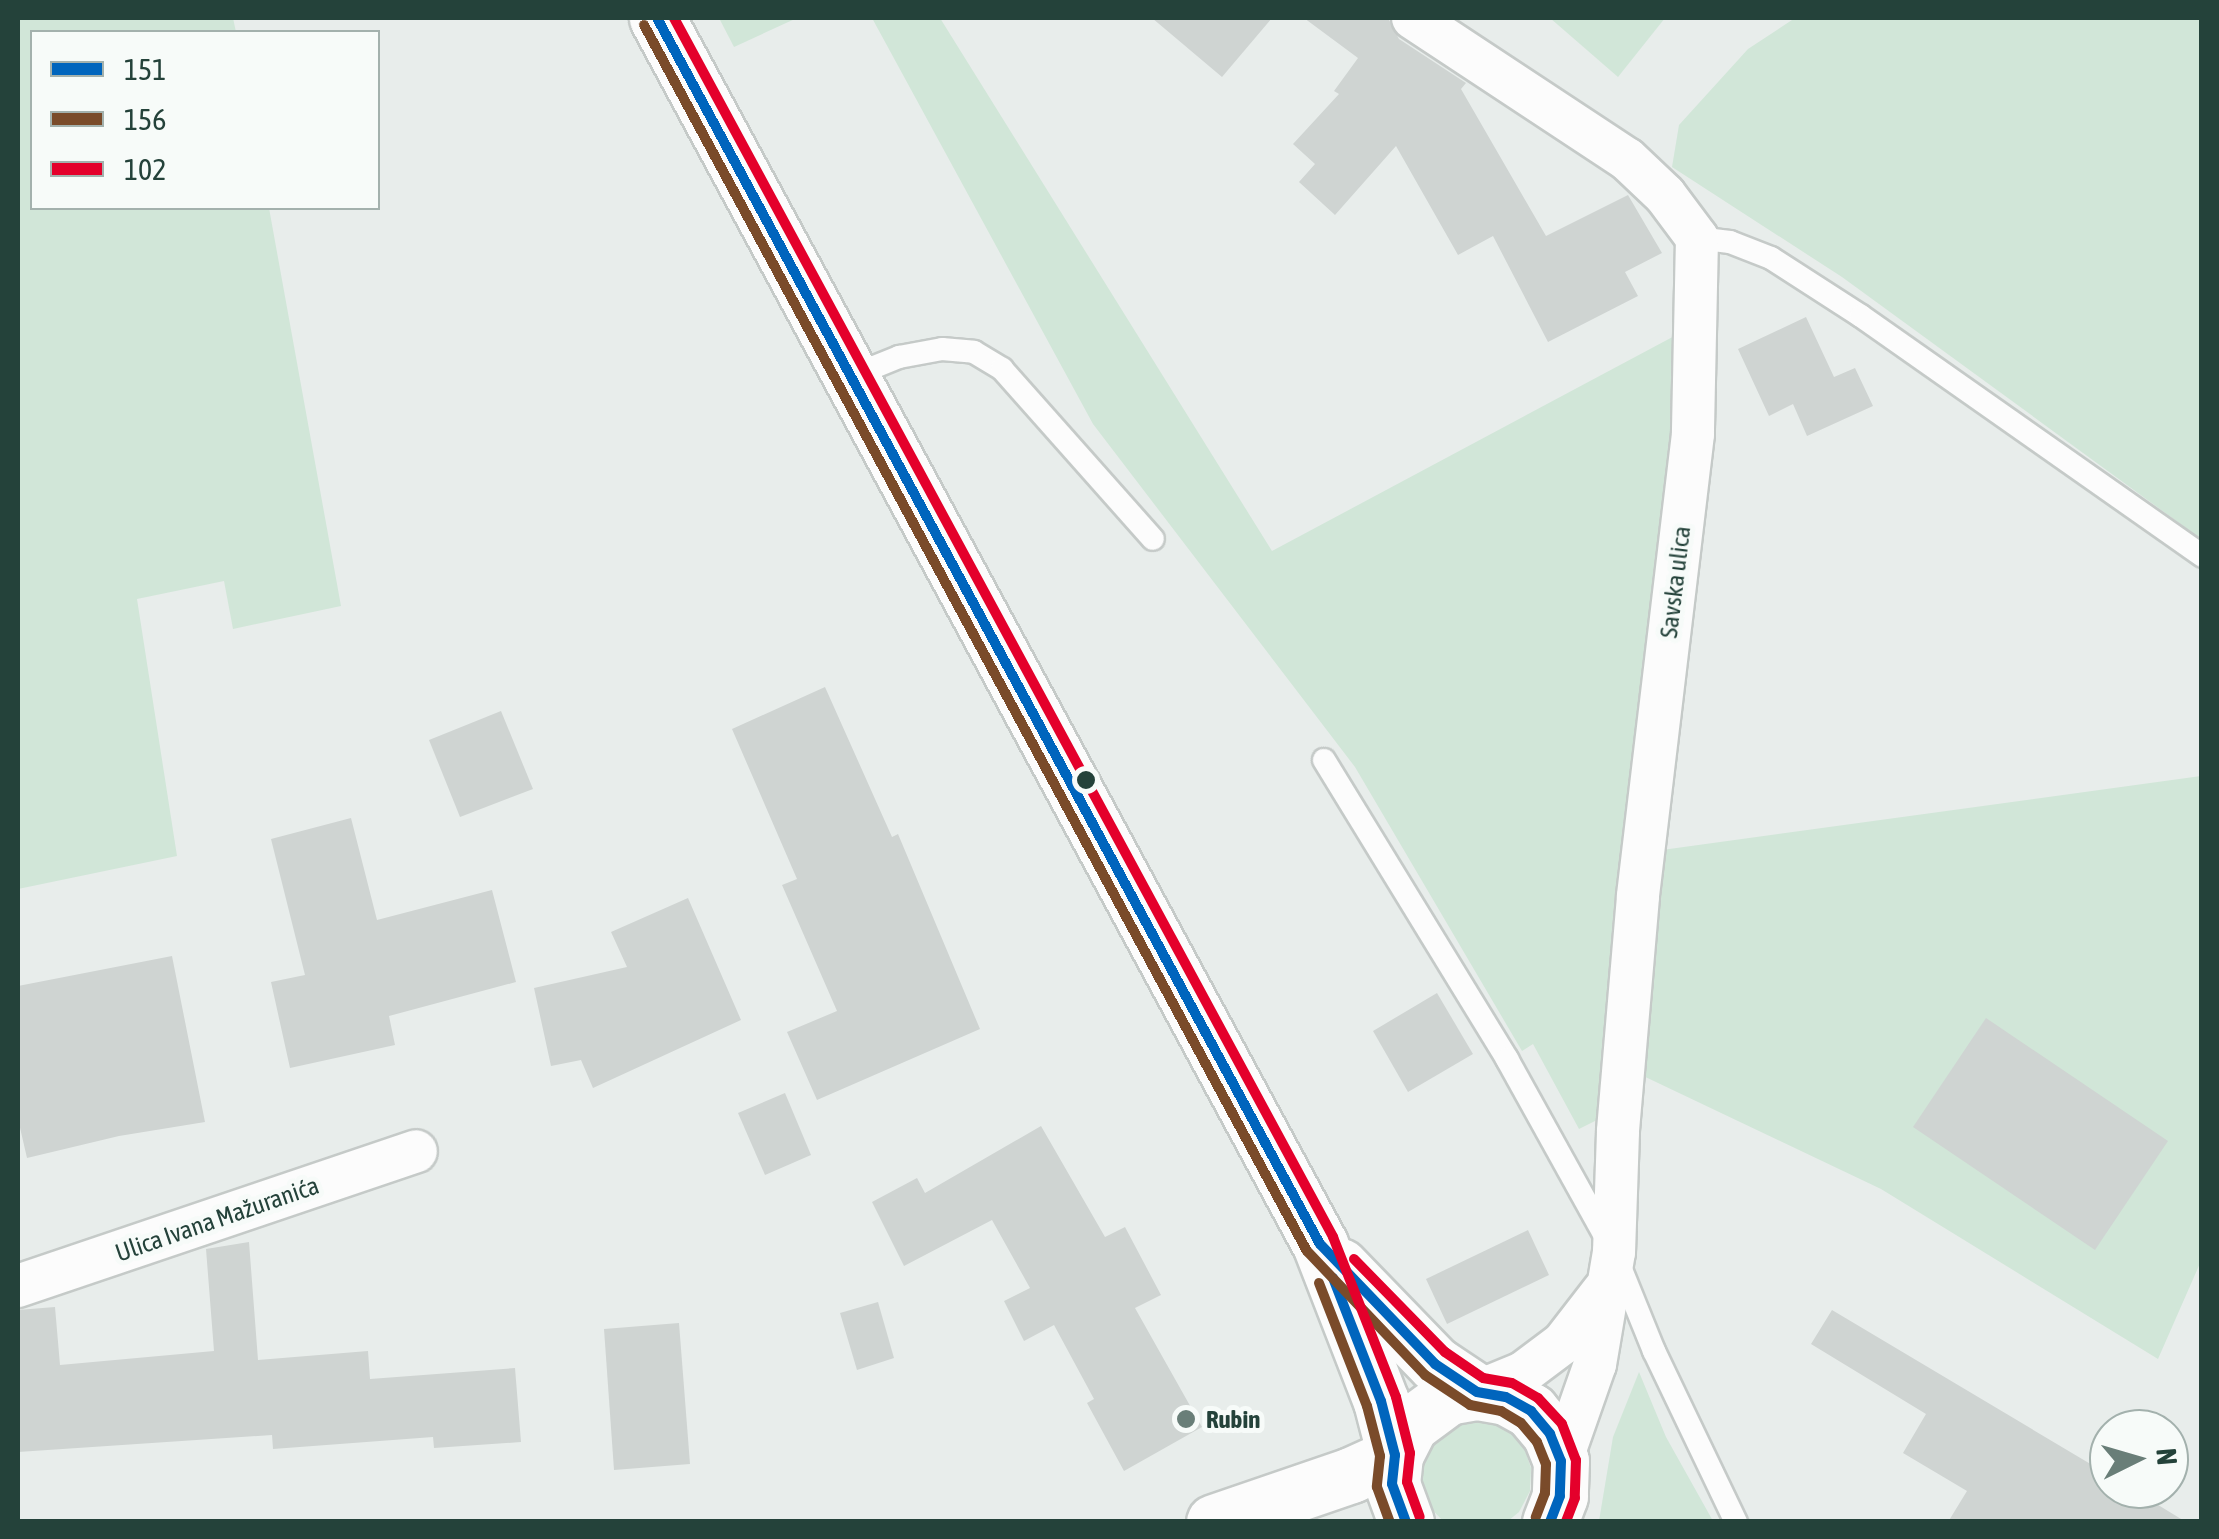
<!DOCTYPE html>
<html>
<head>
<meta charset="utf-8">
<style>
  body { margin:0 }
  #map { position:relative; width:2219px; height:1539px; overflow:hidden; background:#e8edeb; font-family:"Asap Condensed",sans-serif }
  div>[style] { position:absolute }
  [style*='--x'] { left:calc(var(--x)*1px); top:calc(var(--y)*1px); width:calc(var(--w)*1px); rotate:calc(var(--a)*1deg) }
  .green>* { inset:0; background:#d1e6d8 }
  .building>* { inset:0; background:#cfd4d2 }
  .roads { filter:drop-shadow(2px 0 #c5cac8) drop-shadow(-2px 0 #c5cac8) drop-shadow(0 2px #c5cac8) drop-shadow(0 -2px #c5cac8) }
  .lane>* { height:22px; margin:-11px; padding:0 11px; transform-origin:11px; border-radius:11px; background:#fcfcfc }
  .street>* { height:42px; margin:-21px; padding:0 21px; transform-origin:21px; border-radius:21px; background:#fcfcfc }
  .secondary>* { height:55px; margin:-27.5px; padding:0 27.5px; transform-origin:27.5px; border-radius:27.5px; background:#fcfcfc }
  .bus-1>* { height:10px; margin:-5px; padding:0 5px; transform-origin:5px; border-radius:5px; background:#0065bd }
  .bus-2>* { height:10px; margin:-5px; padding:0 5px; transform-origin:5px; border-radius:5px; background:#7a4b2a }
  .bus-3>* { height:10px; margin:-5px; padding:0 5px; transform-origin:5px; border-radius:5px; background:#e4002b }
  .dots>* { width:28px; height:28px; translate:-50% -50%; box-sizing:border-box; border:5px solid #f7fbf9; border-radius:50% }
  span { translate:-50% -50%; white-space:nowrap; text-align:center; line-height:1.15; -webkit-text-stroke:10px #f7fbf9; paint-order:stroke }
  .street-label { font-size:25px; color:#24423a }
  .poi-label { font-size:25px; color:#24423a; font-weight:700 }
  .left { translate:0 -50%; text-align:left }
  .frame { position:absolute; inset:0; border:20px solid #24423a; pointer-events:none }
  .legend { position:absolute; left:30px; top:30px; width:350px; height:180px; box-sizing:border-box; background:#f7fbf9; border:2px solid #a3b1ad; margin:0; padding:12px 18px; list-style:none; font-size:30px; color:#24423a }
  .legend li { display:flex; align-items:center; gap:20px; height:50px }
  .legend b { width:50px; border:2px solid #a3b1ad }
  .north { position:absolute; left:2089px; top:1409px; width:100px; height:100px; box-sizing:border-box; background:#f7fbf9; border:2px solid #a3b1ad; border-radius:50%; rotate:85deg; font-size:28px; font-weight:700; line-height:40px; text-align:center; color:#24423a }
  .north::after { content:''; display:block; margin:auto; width:35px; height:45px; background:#697e78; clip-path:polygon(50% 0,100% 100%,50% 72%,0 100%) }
</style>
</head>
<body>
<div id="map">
  <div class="green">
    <div style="clip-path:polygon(18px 18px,233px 18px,236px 32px,32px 32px,32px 208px,269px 208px,341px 606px,233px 629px,224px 581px,137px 599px,177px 856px,18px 889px)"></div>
    <div style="clip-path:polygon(719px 18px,797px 18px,734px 47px)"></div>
    <div style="clip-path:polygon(872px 18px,940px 18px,1272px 551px,1680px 333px,1677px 434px,1601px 1118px,1579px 1129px,1533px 1044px,1522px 1051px,1355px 767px,1093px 424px)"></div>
    <div style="clip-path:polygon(1550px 18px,1665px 18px,1618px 77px)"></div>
    <div style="clip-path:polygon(1795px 18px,2201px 18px,2201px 539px,1842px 277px,1672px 167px,1679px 125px,1748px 49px)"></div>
    <div style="clip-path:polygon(2201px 776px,2201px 1261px,2158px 1359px,1881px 1189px,1637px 1073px,1662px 850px)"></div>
    <div style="clip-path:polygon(1639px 1372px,1666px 1437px,1713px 1521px,1599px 1521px,1613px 1437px)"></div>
    <div style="clip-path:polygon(1487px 1421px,1508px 1430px,1524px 1447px,1531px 1468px,1530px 1491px,1519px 1512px,1508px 1521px,1443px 1521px,1425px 1502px,1420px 1483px,1421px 1462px,1430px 1443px,1445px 1429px,1464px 1422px)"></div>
  </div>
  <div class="building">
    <div style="clip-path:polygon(1152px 18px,1272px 18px,1222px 77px)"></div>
    <div style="clip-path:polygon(1304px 18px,1388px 18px,1399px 39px,1466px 83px,1461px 89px,1546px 236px,1628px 195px,1662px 253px,1625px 272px,1638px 296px,1548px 342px,1493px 236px,1458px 255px,1396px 146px,1335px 215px,1299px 182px,1315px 164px,1293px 144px,1339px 94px,1334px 91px,1358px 58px)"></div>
    <div style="clip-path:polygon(1806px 317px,1834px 377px,1855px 368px,1873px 406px,1807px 436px,1793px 404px,1769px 416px,1738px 349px)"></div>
    <div style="clip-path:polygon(825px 687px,892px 837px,898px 834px,980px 1029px,817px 1100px,787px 1032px,837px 1011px,782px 885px,797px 879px,732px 729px)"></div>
    <div style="clip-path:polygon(501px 711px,533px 789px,460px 817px,429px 740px)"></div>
    <div style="clip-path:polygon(351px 818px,377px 920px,492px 890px,516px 982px,389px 1016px,395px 1045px,290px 1068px,271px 982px,305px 975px,271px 839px)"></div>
    <div style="clip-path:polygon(688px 898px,741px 1020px,593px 1088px,581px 1060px,551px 1066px,534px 988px,627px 967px,611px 932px)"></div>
    <div style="clip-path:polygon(172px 956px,205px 1122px,119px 1136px,27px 1158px,18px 1119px,18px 986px)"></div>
    <div style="clip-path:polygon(1437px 993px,1473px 1054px,1408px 1092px,1373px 1031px)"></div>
    <div style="clip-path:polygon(1986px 1018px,2168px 1141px,2095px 1250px,1913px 1127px)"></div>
    <div style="clip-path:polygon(785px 1093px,811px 1155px,765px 1175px,738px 1113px)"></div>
    <div style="clip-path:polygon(1041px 1126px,1105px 1237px,1125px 1227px,1161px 1295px,1135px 1308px,1202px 1427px,1124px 1471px,1087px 1403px,1094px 1399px,1054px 1325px,1024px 1341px,1004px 1301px,1030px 1288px,992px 1220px,904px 1266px,872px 1202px,917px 1178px,925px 1193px)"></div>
    <div style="clip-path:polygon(1528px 1230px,1549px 1275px,1447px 1324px,1426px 1279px)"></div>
    <div style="clip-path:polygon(249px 1242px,258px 1360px,368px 1351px,370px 1379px,515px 1368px,521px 1442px,434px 1448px,433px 1437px,273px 1449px,272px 1435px,18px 1452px,18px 1310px,55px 1307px,60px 1365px,214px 1351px,206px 1249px)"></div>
    <div style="clip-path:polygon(878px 1302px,894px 1358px,857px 1370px,840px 1313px)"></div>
    <div style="clip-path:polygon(1832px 1310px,2109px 1475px,2109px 1489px,2132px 1489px,2186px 1522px,1948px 1522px,1967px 1491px,1903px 1453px,1926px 1414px,1811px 1344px)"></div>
    <div style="clip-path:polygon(679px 1323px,690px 1464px,614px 1470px,604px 1329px)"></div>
  </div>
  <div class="roads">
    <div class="lane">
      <div style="--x:1697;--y:238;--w:33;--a:7"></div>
      <div style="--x:1730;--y:242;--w:44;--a:21.3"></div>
      <div style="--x:1771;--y:258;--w:107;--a:32.8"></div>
      <div style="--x:1861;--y:316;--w:417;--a:35.1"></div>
      <div style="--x:852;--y:376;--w:51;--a:-22"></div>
      <div style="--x:899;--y:357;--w:44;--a:-10.5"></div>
      <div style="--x:942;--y:349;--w:32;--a:5"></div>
      <div style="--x:974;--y:352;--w:33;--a:31"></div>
      <div style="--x:1002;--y:369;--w:227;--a:48.4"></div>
      <div style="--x:1324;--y:760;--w:351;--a:58.5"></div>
      <div style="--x:1507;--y:1059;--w:221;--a:61"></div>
      <div style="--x:1614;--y:1252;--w:107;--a:68"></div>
      <div style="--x:1654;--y:1351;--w:190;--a:64.4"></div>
    </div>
    <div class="street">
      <div style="--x:1413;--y:18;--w:256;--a:33.4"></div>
      <div style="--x:1627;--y:159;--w:52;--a:43.5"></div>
      <div style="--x:1665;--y:195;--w:54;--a:53.3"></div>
      <div style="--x:1697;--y:238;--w:196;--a:91.2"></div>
      <div style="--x:1693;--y:434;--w:466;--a:96.8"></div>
      <div style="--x:1638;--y:897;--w:236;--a:94.9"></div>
      <div style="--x:1618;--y:1132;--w:120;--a:91.9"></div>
      <div style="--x:1614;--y:1252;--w:114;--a:99.6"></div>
      <div style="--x:1595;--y:1364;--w:103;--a:109.3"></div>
      <div style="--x:18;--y:1286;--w:420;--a:-18.7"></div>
      <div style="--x:1477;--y:1392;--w:50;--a:-22.4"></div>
      <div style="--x:1523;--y:1373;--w:50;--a:-36.9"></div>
      <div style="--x:1563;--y:1343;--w:67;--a:-52.3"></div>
    </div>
    <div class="secondary">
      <div style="--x:657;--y:18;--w:1394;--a:61.6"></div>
      <div style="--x:1320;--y:1244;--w:168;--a:68.8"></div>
      <div style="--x:1381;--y:1401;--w:56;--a:75.5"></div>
      <div style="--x:1340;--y:1266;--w:136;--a:45.9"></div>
      <div style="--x:1435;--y:1364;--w:50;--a:33.7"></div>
      <div style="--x:1214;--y:1522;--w:145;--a:-18.9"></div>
      <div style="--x:1351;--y:1475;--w:48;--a:-24.4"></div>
      <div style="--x:1406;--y:1522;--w:40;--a:-110.2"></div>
      <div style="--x:1392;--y:1484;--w:29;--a:-84"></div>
      <div style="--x:1395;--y:1455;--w:34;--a:-63"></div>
      <div style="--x:1410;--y:1425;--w:47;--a:-36.4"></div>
      <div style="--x:1448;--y:1397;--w:29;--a:-10"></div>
      <div style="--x:1477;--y:1392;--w:29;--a:10"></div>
      <div style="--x:1506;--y:1397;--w:29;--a:29"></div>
      <div style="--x:1531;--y:1411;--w:30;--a:50"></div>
      <div style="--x:1550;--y:1434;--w:29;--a:68"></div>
      <div style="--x:1561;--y:1461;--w:35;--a:92"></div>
      <div style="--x:1560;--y:1496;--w:28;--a:111"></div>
    </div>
  </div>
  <div class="bus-1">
    <div style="--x:657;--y:18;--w:1394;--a:61.6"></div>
    <div style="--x:1320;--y:1244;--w:166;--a:46.2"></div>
    <div style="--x:1435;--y:1364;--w:50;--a:33.7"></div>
    <div style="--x:1477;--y:1392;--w:29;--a:10"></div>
    <div style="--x:1506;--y:1397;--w:29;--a:29"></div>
    <div style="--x:1531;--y:1411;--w:30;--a:50"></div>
    <div style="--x:1550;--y:1434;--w:29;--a:68"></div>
    <div style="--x:1561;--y:1461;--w:35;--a:92"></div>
    <div style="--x:1560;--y:1496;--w:28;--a:111"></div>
    <div style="--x:1333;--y:1278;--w:132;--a:68.7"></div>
    <div style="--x:1381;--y:1401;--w:56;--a:75.5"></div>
    <div style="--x:1395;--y:1455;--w:29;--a:96"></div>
    <div style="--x:1392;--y:1484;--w:40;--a:69.8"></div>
  </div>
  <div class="bus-2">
    <div style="--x:644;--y:25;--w:1394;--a:61.6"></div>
    <div style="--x:1307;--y:1251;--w:171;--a:46.4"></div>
    <div style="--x:1425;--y:1375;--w:54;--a:33.7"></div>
    <div style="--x:1470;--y:1405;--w:32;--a:11"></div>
    <div style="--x:1501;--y:1411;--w:23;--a:31"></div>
    <div style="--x:1521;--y:1423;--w:25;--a:50"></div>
    <div style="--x:1537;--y:1442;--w:24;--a:68"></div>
    <div style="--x:1546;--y:1464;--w:29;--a:92"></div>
    <div style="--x:1545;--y:1493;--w:26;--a:111"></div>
    <div style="--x:1319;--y:1283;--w:132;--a:68.7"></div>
    <div style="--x:1367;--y:1406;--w:52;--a:75.4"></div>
    <div style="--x:1380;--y:1456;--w:31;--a:96"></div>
    <div style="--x:1377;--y:1487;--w:37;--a:70"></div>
  </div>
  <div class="bus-3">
    <div style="--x:674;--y:18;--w:1386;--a:61.6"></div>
    <div style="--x:1333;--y:1237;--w:172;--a:68.5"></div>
    <div style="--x:1396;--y:1397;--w:58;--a:76"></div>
    <div style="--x:1410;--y:1453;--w:29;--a:96"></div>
    <div style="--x:1407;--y:1482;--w:37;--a:70"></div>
    <div style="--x:1354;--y:1259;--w:130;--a:45.6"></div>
    <div style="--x:1445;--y:1352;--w:46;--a:34.4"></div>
    <div style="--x:1483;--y:1378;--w:29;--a:10"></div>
    <div style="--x:1512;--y:1383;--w:30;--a:30"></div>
    <div style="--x:1538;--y:1398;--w:35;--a:47"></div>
    <div style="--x:1562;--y:1424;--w:39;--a:69"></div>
    <div style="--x:1576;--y:1460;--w:38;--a:92"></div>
    <div style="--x:1575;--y:1498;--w:26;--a:111"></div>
  </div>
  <div class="dots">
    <div style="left:1086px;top:780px;background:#24423a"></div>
    <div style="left:1186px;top:1419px;background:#697e78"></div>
  </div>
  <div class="street-label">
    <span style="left:1675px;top:582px;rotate:-83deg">Savska ulica</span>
    <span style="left:217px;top:1219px;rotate:-19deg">Ulica Ivana Mažuranića</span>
  </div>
  <div class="poi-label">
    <span class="left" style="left:1206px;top:1419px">Rubin</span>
  </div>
  <div class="frame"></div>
  <ul class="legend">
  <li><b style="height:12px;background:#0065bd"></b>151</li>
  <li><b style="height:12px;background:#7a4b2a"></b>156</li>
  <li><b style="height:12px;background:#e4002b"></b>102</li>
  </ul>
  <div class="north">N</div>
</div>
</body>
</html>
